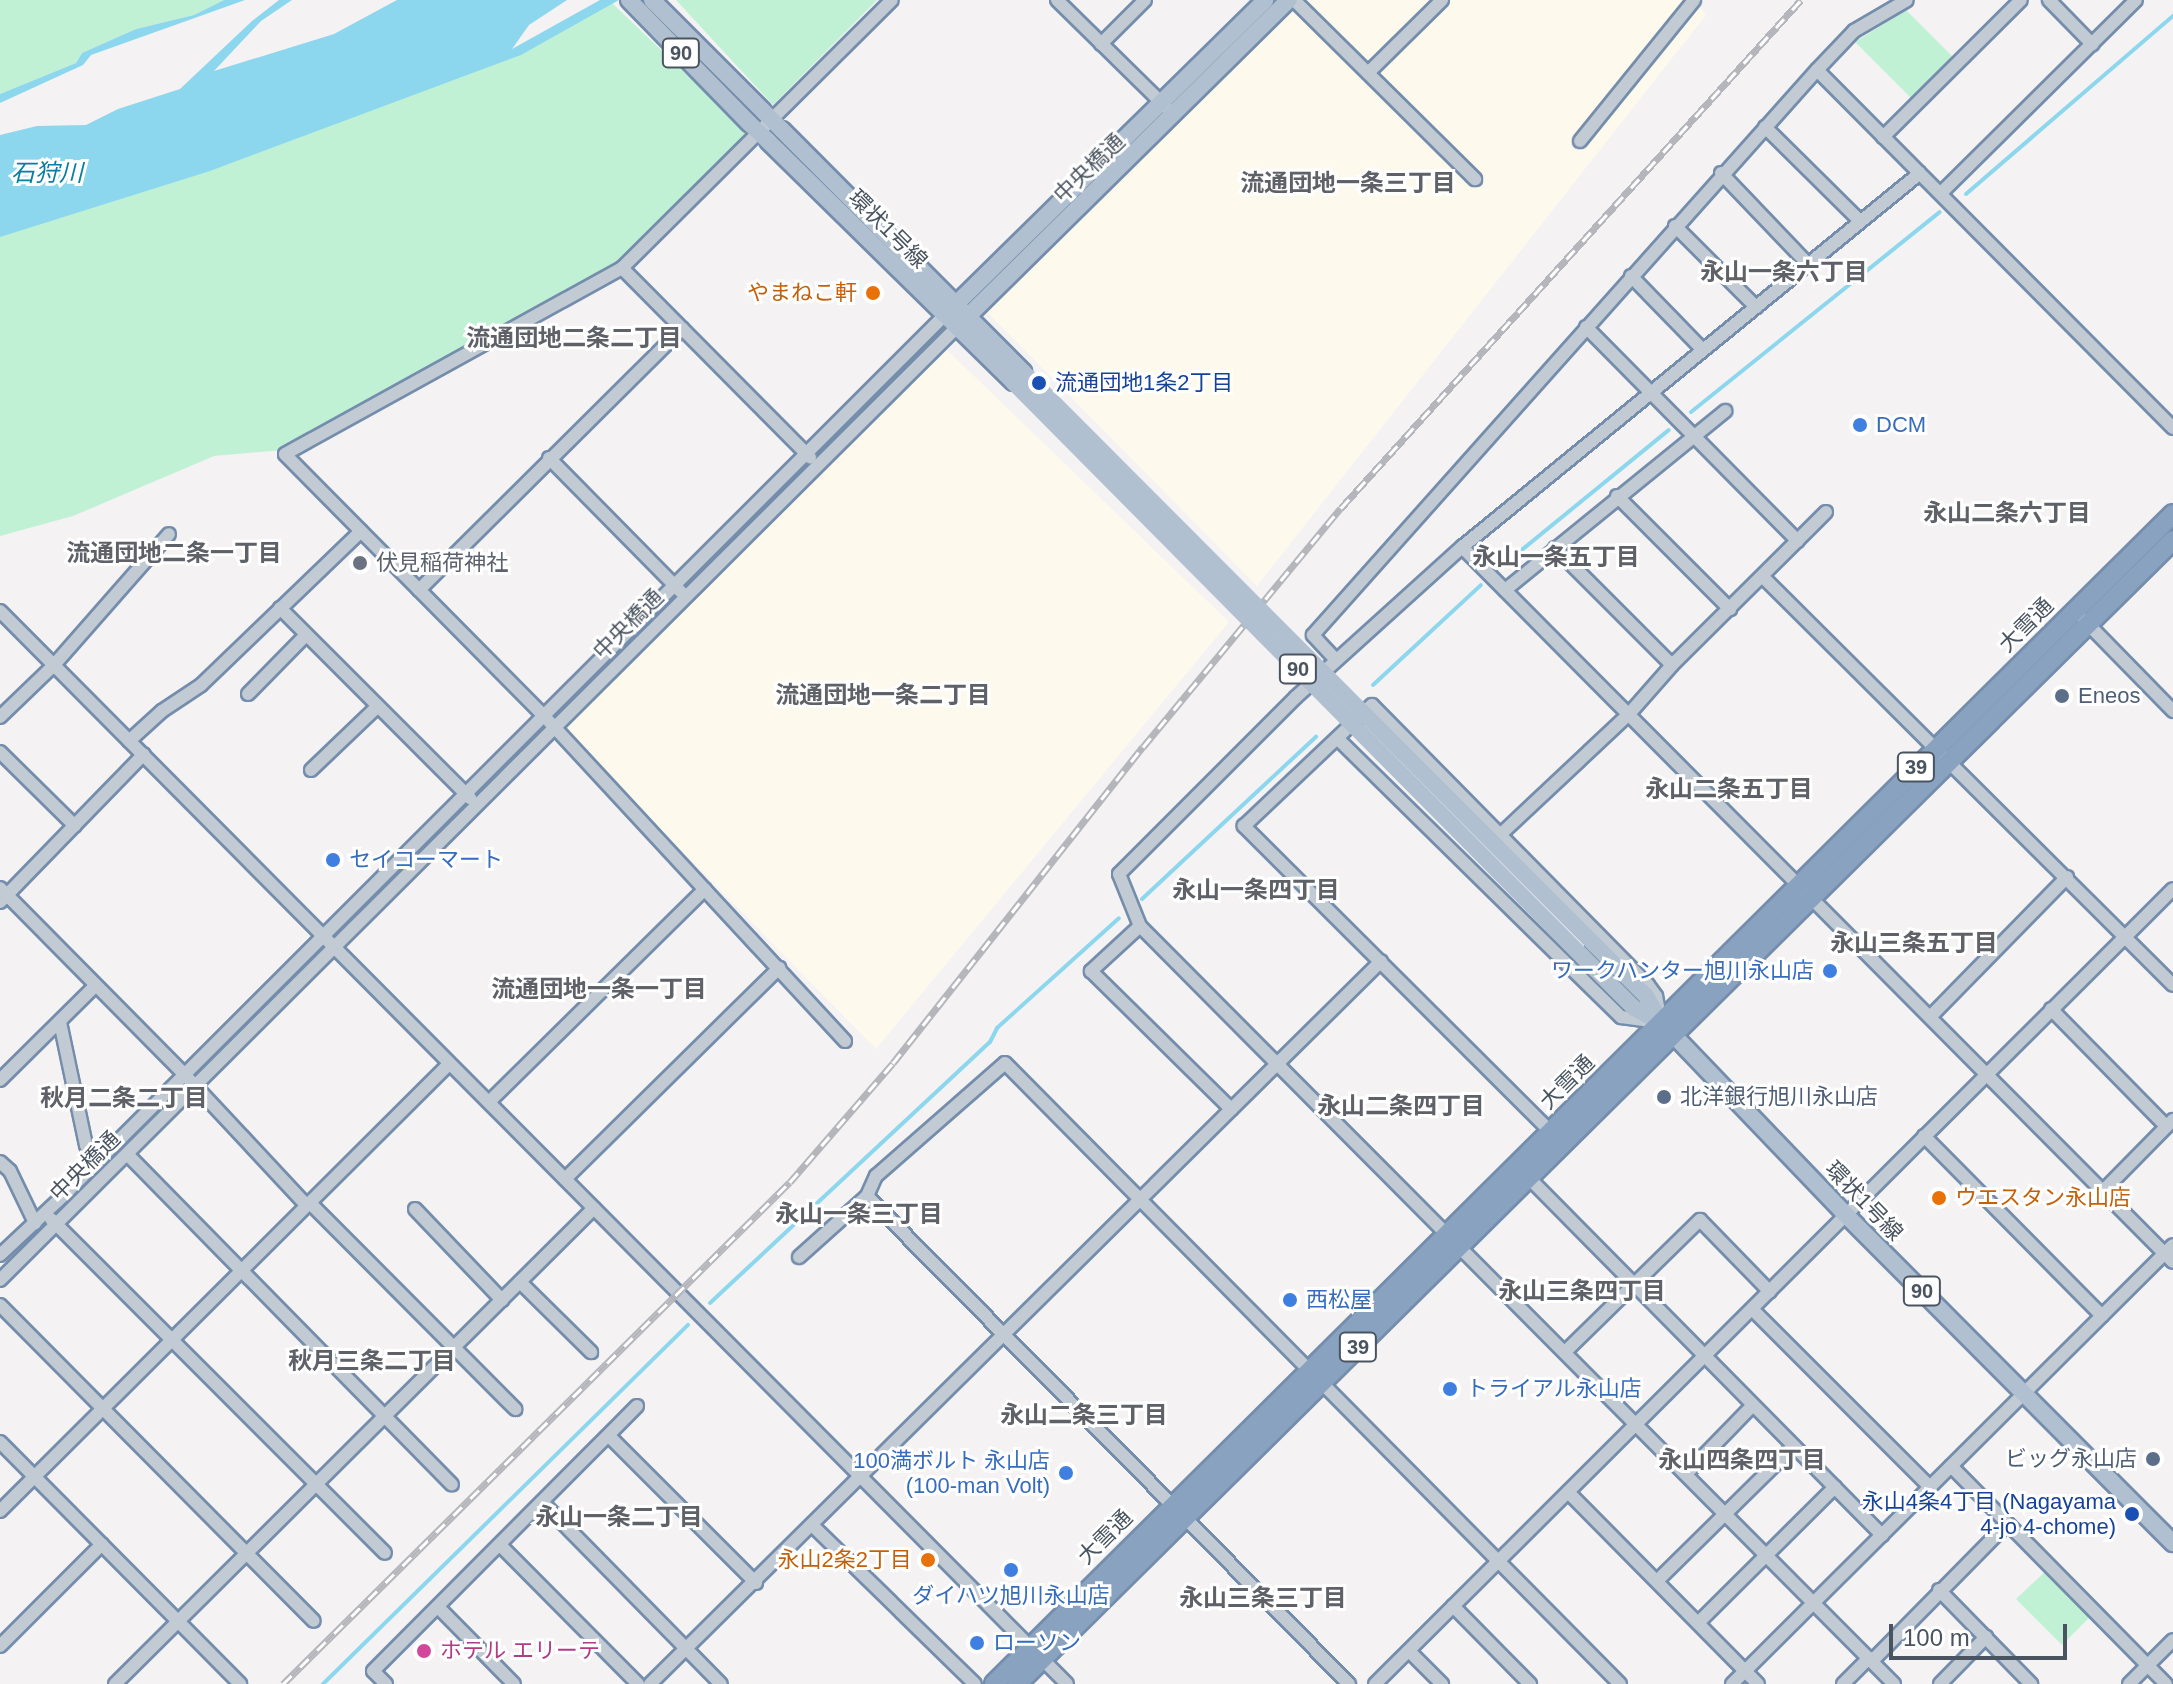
<!DOCTYPE html>
<html>
<head>
<meta charset="utf-8">
<style>
  body { margin:0 }
  #map { position:relative; width:2173px; height:1684px; overflow:hidden; background:#f4f2f2; font-family:Arial,"Noto Sans JP",sans-serif }
  div>[style] { position:absolute }
  [style*='--x'] { left:calc(var(--x)*1px); top:calc(var(--y)*1px); width:calc(var(--w)*1px); rotate:calc(var(--a)*1deg) }
  .commercial>* { inset:0; background:#fdf9ed }
  .green>* { inset:0; background:#c1f1d5 }
  .water>* { inset:0; background:#8dd7ee }
  .stream>* { height:4px; margin:-2px; padding:0 2px; transform-origin:2px; border-radius:2px; background:#8dd7ee }
  .roads { filter:drop-shadow(2px 0 #748dac) drop-shadow(-2px 0 #748dac) drop-shadow(0 2px #748dac) drop-shadow(0 -2px #748dac) }
  .minor>* { height:12px; margin:-6px; padding:0 6px; transform-origin:6px; border-radius:6px; background:#c2cbd3 }
  .major>* { height:16px; margin:-8px; padding:0 8px; transform-origin:8px; border-radius:8px; background:#b1c0d0 }
  .highway>* { height:18px; margin:-9px; padding:0 9px; transform-origin:9px; border-radius:9px; background:#89a2c0 }
  .rail>* { height:7px; margin-top:-3.5px; transform-origin:0; background:repeating-linear-gradient(90deg,#fff 0 12px,#b4b6bc 0 24px); box-sizing:border-box; border-block:2px solid #b4b6bc }
  .major-bridge>* { height:16px; margin:-8px; padding:0 8px; transform-origin:8px; border-radius:8px; background:#b1c0d0 }
  .dots>* { width:22px; height:22px; translate:-50% -50%; box-sizing:border-box; border:4px solid #fff; border-radius:50% }
  span { translate:-50% -50%; white-space:nowrap; text-align:center; line-height:1.15; -webkit-text-stroke:6px #fff; paint-order:stroke }
  .shield-label span { padding:2px 6px; background:#fff; border:2px solid; border-radius:6px; -webkit-text-stroke-width:0 }
  .shield-label { font-size:20px; color:#495460; font-weight:700 }
  .street-label { font-size:22px; color:#495460 }
  .food-label { font-size:22px; color:#c56008 }
  .right { translate:-100% -50%; text-align:right }
  .left { translate:0 -50%; text-align:left }
  .transit-label { font-size:22px; color:#164399 }
  .shop-label { font-size:22px; color:#366cbe }
  .worship-label { font-size:22px; color:#5b616d }
  .service-label { font-size:22px; color:#4e5e75 }
  .hotel-label { font-size:22px; color:#b23c85 }
  .water-label { font-size:24px; color:#0b7da1; font-style:italic }
  .neighbourhood-label { font-size:24px; color:#5e6167; font-weight:700 }
  .scale { position:absolute; left:1889px; top:1624px; width:178px; height:36px; box-sizing:border-box; border:4px solid #495460; border-top:0; padding-left:10px; font-size:24px; line-height:28px; white-space:nowrap; color:#495460; -webkit-text-stroke:6px #fff; paint-order:stroke }
</style>
</head>
<body>
<div id="map">
  <div class="commercial">
    <div style="clip-path:polygon(1299px 0,1694px 0,1706px 15px,1257px 586px,986px 311px)"></div>
    <div style="clip-path:polygon(947px 350px,1229px 622px,876px 1049px,564px 731px)"></div>
  </div>
  <div class="green">
    <div style="clip-path:polygon(0 0,224px 0,194px 15px,136px 29px,82px 53px,76px 63px,0 94px)"></div>
    <div style="clip-path:polygon(676px 0,877px 0,773px 105px)"></div>
    <div style="clip-path:polygon(612px 3px,747px 132px,617px 267px,283px 450px,214px 456px,73px 516px,0 536px,0 236px,544px 42px)"></div>
    <div style="clip-path:polygon(1906px 10px,1954px 58px,1912px 99px,1855px 42px)"></div>
    <div style="clip-path:polygon(2050px 1567px,2095px 1612px,2062px 1645px,2016px 1599px)"></div>
  </div>
  <div class="water">
    <div style="clip-path:polygon(224px 0,245px 0,91px 55px,83px 65px,0 103px,0 94px,76px 63px,82px 53px,136px 29px,194px 15px)"></div>
    <div style="clip-path:polygon(279px 0,292px 0,261px 21px,214px 71px,334px 34px,397px 0,567px 0,529px 25px,512px 49px,600px 0,619px 0,521px 55px,210px 171px,0 237px,0 135px,37px 126px,86px 125px,118px 109px,180px 89px,252px 21px)"></div>
  </div>
  <div class="stream">
    <div style="--x:1966;--y:194;--w:273;--a:-40.7"></div>
    <div style="--x:1691;--y:412;--w:319;--a:-38.8"></div>
    <div style="--x:1502;--y:566;--w:215;--a:-39.2"></div>
    <div style="--x:1373;--y:685;--w:147;--a:-42.8"></div>
    <div style="--x:1142;--y:899;--w:238;--a:-43"></div>
    <div style="--x:710;--y:1303;--w:383;--a:-43"></div>
    <div style="--x:990;--y:1042;--w:16;--a:-63"></div>
    <div style="--x:997;--y:1028;--w:164;--a:-42"></div>
    <div style="--x:323;--y:1684;--w:512;--a:-44.53"></div>
  </div>
  <div class="roads">
    <div class="minor">
      <div style="--x:1057;--y:0;--w:153;--a:44.5"></div>
      <div style="--x:1294;--y:0;--w:255;--a:44.7"></div>
      <div style="--x:2049;--y:0;--w:62;--a:45.7"></div>
      <div style="--x:1101;--y:44;--w:62;--a:-45"></div>
      <div style="--x:1817;--y:70;--w:505;--a:45.16"></div>
      <div style="--x:1368;--y:73;--w:104;--a:-44.6"></div>
      <div style="--x:1765;--y:127;--w:134;--a:44.7"></div>
      <div style="--x:1883;--y:137;--w:194;--a:-44.8"></div>
      <div style="--x:1580;--y:141;--w:181;--a:-51"></div>
      <div style="--x:1721;--y:173;--w:126;--a:46.3"></div>
      <div style="--x:1941;--y:193;--w:274;--a:-44.7"></div>
      <div style="--x:1675;--y:226;--w:115;--a:45"></div>
      <div style="--x:622;--y:268;--w:267;--a:45.2"></div>
      <div style="--x:1631;--y:276;--w:102;--a:45.8"></div>
      <div style="--x:1586;--y:327;--w:301;--a:45.3"></div>
      <div style="--x:549;--y:458;--w:188;--a:45.4"></div>
      <div style="--x:1617;--y:496;--w:160;--a:45"></div>
      <div style="--x:1462;--y:547;--w:1008;--a:45.16"></div>
      <div style="--x:1555;--y:548;--w:165;--a:45"></div>
      <div style="--x:1763;--y:577;--w:578;--a:44.86"></div>
      <div style="--x:419;--y:590;--w:371;--a:-44.8"></div>
      <div style="--x:1505;--y:590;--w:284;--a:-39.1"></div>
      <div style="--x:280;--y:608;--w:269;--a:45"></div>
      <div style="--x:0;--y:611;--w:1513;--a:45.16"></div>
      <div style="--x:2083;--y:619;--w:129;--a:45.6"></div>
      <div style="--x:1336;--y:660;--w:34;--a:-133"></div>
      <div style="--x:1313;--y:635;--w:757;--a:-48.27"></div>
      <div style="--x:1817;--y:70;--w:54;--a:-46.5"></div>
      <div style="--x:1854;--y:31;--w:61;--a:-30.3"></div>
      <div style="--x:248;--y:694;--w:83;--a:-45.5"></div>
      <div style="--x:0;--y:717;--w:75;--a:-43.9"></div>
      <div style="--x:54;--y:665;--w:174;--a:-48.7"></div>
      <div style="--x:1338;--y:739;--w:397;--a:44.5"></div>
      <div style="--x:1621;--y:1017;--w:30;--a:8"></div>
      <div style="--x:129;--y:741;--w:45;--a:-42.3"></div>
      <div style="--x:162;--y:711;--w:47;--a:-33.7"></div>
      <div style="--x:201;--y:685;--w:222;--a:-43.9"></div>
      <div style="--x:0;--y:752;--w:105;--a:44.6"></div>
      <div style="--x:311;--y:770;--w:91;--a:-43.7"></div>
      <div style="--x:1500;--y:835;--w:177;--a:-43.2"></div>
      <div style="--x:1629;--y:714;--w:65;--a:-48.7"></div>
      <div style="--x:1672;--y:665;--w:217;--a:-44.8"></div>
      <div style="--x:0;--y:888;--w:262;--a:45.3"></div>
      <div style="--x:184;--y:1074;--w:180;--a:47"></div>
      <div style="--x:0;--y:902;--w:206;--a:-45.8"></div>
      <div style="--x:1140;--y:926;--w:67;--a:137.4"></div>
      <div style="--x:1091;--y:971;--w:197;--a:44.6"></div>
      <div style="--x:2051;--y:1009;--w:164;--a:45.5"></div>
      <div style="--x:1930;--y:1017;--w:196;--a:-45.6"></div>
      <div style="--x:60;--y:1022;--w:126;--a:78.1"></div>
      <div style="--x:86;--y:1145;--w:20;--a:63"></div>
      <div style="--x:845;--y:1041;--w:443;--a:-132.8"></div>
      <div style="--x:544;--y:716;--w:368;--a:-134.7"></div>
      <div style="--x:285;--y:454;--w:385;--a:-28.9"></div>
      <div style="--x:622;--y:268;--w:380;--a:-44.8"></div>
      <div style="--x:0;--y:1080;--w:134;--a:-44.7"></div>
      <div style="--x:489;--y:1102;--w:303;--a:-44.6"></div>
      <div style="--x:1924;--y:1136;--w:253;--a:45.3"></div>
      <div style="--x:1556;--y:1137;--w:441;--a:-135.1"></div>
      <div style="--x:1244;--y:826;--w:176;--a:-43.4"></div>
      <div style="--x:1372;--y:705;--w:393;--a:45.4"></div>
      <div style="--x:1648;--y:985;--w:14;--a:54"></div>
      <div style="--x:1656;--y:996;--w:15;--a:79"></div>
      <div style="--x:128;--y:1155;--w:462;--a:45.5"></div>
      <div style="--x:0;--y:1162;--w:13;--a:42"></div>
      <div style="--x:10;--y:1171;--w:58;--a:64.3"></div>
      <div style="--x:1525;--y:1174;--w:508;--a:45.32"></div>
      <div style="--x:565;--y:1179;--w:301;--a:-44.6"></div>
      <div style="--x:2103;--y:1191;--w:100;--a:-45.4"></div>
      <div style="--x:867;--y:1196;--w:22;--a:-66"></div>
      <div style="--x:876;--y:1176;--w:171;--a:-41.2"></div>
      <div style="--x:1005;--y:1063;--w:874;--a:45.28"></div>
      <div style="--x:310;--y:1203;--w:291;--a:45.1"></div>
      <div style="--x:415;--y:1209;--w:126;--a:46.3"></div>
      <div style="--x:51;--y:1219;--w:472;--a:45"></div>
      <div style="--x:0;--y:1255;--w:88;--a:-43.2"></div>
      <div style="--x:64;--y:1195;--w:1245;--a:-44.97"></div>
      <div style="--x:799;--y:1257;--w:91;--a:-41.9"></div>
      <div style="--x:867;--y:1196;--w:686;--a:45.35"></div>
      <div style="--x:0;--y:1280;--w:1351;--a:-44.88"></div>
      <div style="--x:520;--y:1282;--w:100;--a:44.6"></div>
      <div style="--x:0;--y:1305;--w:445;--a:45.2"></div>
      <div style="--x:1753;--y:1310;--w:250;--a:45"></div>
      <div style="--x:1565;--y:1352;--w:189;--a:-44.4"></div>
      <div style="--x:1700;--y:1220;--w:100;--a:45.8"></div>
      <div style="--x:609;--y:1436;--w:208;--a:45"></div>
      <div style="--x:0;--y:1442;--w:341;--a:45.2"></div>
      <div style="--x:1951;--y:1466;--w:306;--a:45.4"></div>
      <div style="--x:1686;--y:1474;--w:96;--a:-45.8"></div>
      <div style="--x:1568;--y:1492;--w:270;--a:45.3"></div>
      <div style="--x:542;--y:1502;--w:255;--a:45.5"></div>
      <div style="--x:0;--y:1511;--w:634;--a:-44.87"></div>
      <div style="--x:813;--y:1526;--w:226;--a:44.3"></div>
      <div style="--x:500;--y:1545;--w:196;--a:45.2"></div>
      <div style="--x:1657;--y:1581;--w:192;--a:-44.6"></div>
      <div style="--x:1939;--y:1590;--w:132;--a:45.6"></div>
      <div style="--x:1453;--y:1606;--w:110;--a:45.4"></div>
      <div style="--x:438;--y:1607;--w:108;--a:45.4"></div>
      <div style="--x:1698;--y:1623;--w:193;--a:-44.8"></div>
      <div style="--x:0;--y:1646;--w:144;--a:-45"></div>
      <div style="--x:1409;--y:1651;--w:47;--a:45"></div>
      <div style="--x:1872;--y:1661;--w:192;--a:-45.4"></div>
      <div style="--x:115;--y:1684;--w:675;--a:-44.82"></div>
      <div style="--x:386;--y:1684;--w:18;--a:-135"></div>
      <div style="--x:373;--y:1671;--w:374;--a:-45.1"></div>
      <div style="--x:650;--y:1684;--w:1028;--a:-44.68"></div>
      <div style="--x:1375;--y:1684;--w:1126;--a:-44.89"></div>
      <div style="--x:1732;--y:1684;--w:622;--a:-44.87"></div>
      <div style="--x:1843;--y:1684;--w:37;--a:-45"></div>
      <div style="--x:1894;--y:1684;--w:1069;--a:-134.85"></div>
      <div style="--x:1140;--y:926;--w:56;--a:-112"></div>
      <div style="--x:1119;--y:874;--w:250;--a:-45"></div>
      <div style="--x:1296;--y:697;--w:224;--a:-42.1"></div>
      <div style="--x:1462;--y:547;--w:591;--a:-39.23"></div>
      <div style="--x:1940;--y:1684;--w:66;--a:-45.6"></div>
      <div style="--x:2129;--y:1684;--w:62;--a:-45"></div>
    </div>
    <div class="major">
      <div style="--x:629;--y:0;--w:173;--a:45.7"></div>
      <div style="--x:652;--y:0;--w:157;--a:45"></div>
      <div style="--x:782;--y:130;--w:342;--a:45.1"></div>
      <div style="--x:768;--y:141;--w:344;--a:44.5"></div>
      <div style="--x:945;--y:315;--w:449;--a:-44.5"></div>
      <div style="--x:957;--y:327;--w:466;--a:-44.6"></div>
      <div style="--x:1594;--y:944;--w:74;--a:45"></div>
      <div style="--x:1646;--y:996;--w:30;--a:60"></div>
      <div style="--x:1661;--y:1022;--w:269;--a:46.2"></div>
      <div style="--x:1847;--y:1216;--w:462;--a:45.1"></div>
      <div style="--x:1583;--y:957;--w:72;--a:45"></div>
      <div style="--x:1634;--y:1008;--w:30;--a:28"></div>
    </div>
    <div class="highway">
      <div style="--x:994;--y:1684;--w:1661;--a:-44.78"></div>
      <div style="--x:1017;--y:1684;--w:1626;--a:-44.7"></div>
    </div>
  </div>
  <div class="rail">
    <div style="--x:283;--y:1684;--w:713;--a:-44.72"></div>
    <div style="--x:790;--y:1182;--w:157;--a:-49.1"></div>
    <div style="--x:893;--y:1063;--w:403;--a:-51.7"></div>
    <div style="--x:1143;--y:747;--w:310;--a:-50.4"></div>
    <div style="--x:1341;--y:508;--w:685;--a:-47.84"></div>
  </div>
  <div class="major-bridge">
    <div style="--x:763;--y:111;--w:27;--a:45"></div>
    <div style="--x:750;--y:124;--w:25;--a:43"></div>
    <div style="--x:1023;--y:372;--w:808;--a:45.05"></div>
    <div style="--x:1013;--y:382;--w:810;--a:45.25"></div>
  </div>
  <div class="dots">
    <div style="left:873px;top:293px;background:#e8710a"></div>
    <div style="left:1039px;top:383px;background:#1a4fb4"></div>
    <div style="left:1860px;top:425px;background:#3f7fe0"></div>
    <div style="left:360px;top:563px;background:#6b7280"></div>
    <div style="left:2062px;top:696px;background:#5c6f8a"></div>
    <div style="left:333px;top:860px;background:#3f7fe0"></div>
    <div style="left:1830px;top:971px;background:#3f7fe0"></div>
    <div style="left:1664px;top:1097px;background:#5c6f8a"></div>
    <div style="left:1939px;top:1198px;background:#e8710a"></div>
    <div style="left:1290px;top:1300px;background:#3f7fe0"></div>
    <div style="left:1450px;top:1389px;background:#3f7fe0"></div>
    <div style="left:2153px;top:1459px;background:#5c6f8a"></div>
    <div style="left:1066px;top:1473px;background:#3f7fe0"></div>
    <div style="left:2132px;top:1514px;background:#1a4fb4"></div>
    <div style="left:928px;top:1560px;background:#e8710a"></div>
    <div style="left:1011px;top:1570px;background:#3f7fe0"></div>
    <div style="left:977px;top:1643px;background:#3f7fe0"></div>
    <div style="left:424px;top:1651px;background:#d1479c"></div>
  </div>
  <div class="shield-label">
    <span style="left:681px;top:53px">90</span>
    <span style="left:1298px;top:669px">90</span>
    <span style="left:1916px;top:767px">39</span>
    <span style="left:1922px;top:1291px">90</span>
    <span style="left:1358px;top:1347px">39</span>
  </div>
  <div class="street-label">
    <span style="left:1089px;top:168px;rotate:-44deg">中央橋通</span>
    <span style="left:888px;top:229px;rotate:45deg">環状1号線</span>
    <span style="left:628px;top:624px;rotate:-45deg">中央橋通</span>
    <span style="left:2026px;top:625px;rotate:-45deg">大雪通</span>
    <span style="left:1567px;top:1082px;rotate:-45deg">大雪通</span>
    <span style="left:85px;top:1166px;rotate:-45deg">中央橋通</span>
    <span style="left:1864px;top:1201px;rotate:46deg">環状1号線</span>
    <span style="left:1105px;top:1537px;rotate:-45deg">大雪通</span>
  </div>
  <div class="food-label">
    <span class="right" style="left:857px;top:293px">やまねこ軒</span>
    <span class="left" style="left:1955px;top:1198px">ウエスタン永山店</span>
    <span class="right" style="left:912px;top:1560px">永山2条2丁目</span>
  </div>
  <div class="transit-label">
    <span class="left" style="left:1055px;top:383px">流通団地1条2丁目</span>
    <span class="right" style="left:2116px;top:1514px">永山4条4丁目 (Nagayama<br>4-jo 4-chome)</span>
  </div>
  <div class="shop-label">
    <span class="left" style="left:1876px;top:425px">DCM</span>
    <span class="left" style="left:349px;top:860px">セイコーマート</span>
    <span class="right" style="left:1814px;top:971px">ワークハンター旭川永山店</span>
    <span class="left" style="left:1306px;top:1300px">西松屋</span>
    <span class="left" style="left:1466px;top:1389px">トライアル永山店</span>
    <span class="right" style="left:1050px;top:1473px">100満ボルト 永山店<br>(100-man Volt)</span>
    <span style="left:1011px;top:1596px">ダイハツ旭川永山店</span>
    <span class="left" style="left:993px;top:1643px">ローソン</span>
  </div>
  <div class="worship-label">
    <span class="left" style="left:376px;top:563px">伏見稲荷神社</span>
  </div>
  <div class="service-label">
    <span class="left" style="left:2078px;top:696px">Eneos</span>
    <span class="left" style="left:1680px;top:1097px">北洋銀行旭川永山店</span>
    <span class="right" style="left:2137px;top:1459px">ビッグ永山店</span>
  </div>
  <div class="hotel-label">
    <span class="left" style="left:440px;top:1651px">ホテル エリーテ</span>
  </div>
  <div class="water-label">
    <span style="left:47px;top:173px">石狩川</span>
  </div>
  <div class="neighbourhood-label">
    <span style="left:1348px;top:183px">流通団地一条三丁目</span>
    <span style="left:1784px;top:272px">永山一条六丁目</span>
    <span style="left:574px;top:338px">流通団地二条二丁目</span>
    <span style="left:2007px;top:513px">永山二条六丁目</span>
    <span style="left:174px;top:553px">流通団地二条一丁目</span>
    <span style="left:1556px;top:557px">永山一条五丁目</span>
    <span style="left:883px;top:695px">流通団地一条二丁目</span>
    <span style="left:1729px;top:789px">永山二条五丁目</span>
    <span style="left:1256px;top:890px">永山一条四丁目</span>
    <span style="left:1914px;top:943px">永山三条五丁目</span>
    <span style="left:599px;top:989px">流通団地一条一丁目</span>
    <span style="left:124px;top:1098px">秋月二条二丁目</span>
    <span style="left:1401px;top:1106px">永山二条四丁目</span>
    <span style="left:859px;top:1214px">永山一条三丁目</span>
    <span style="left:1582px;top:1291px">永山三条四丁目</span>
    <span style="left:372px;top:1361px">秋月三条二丁目</span>
    <span style="left:1084px;top:1415px">永山二条三丁目</span>
    <span style="left:1742px;top:1460px">永山四条四丁目</span>
    <span style="left:619px;top:1517px">永山一条二丁目</span>
    <span style="left:1263px;top:1598px">永山三条三丁目</span>
  </div>
  <div class="scale">100 m</div>
</div>
</body>
</html>
